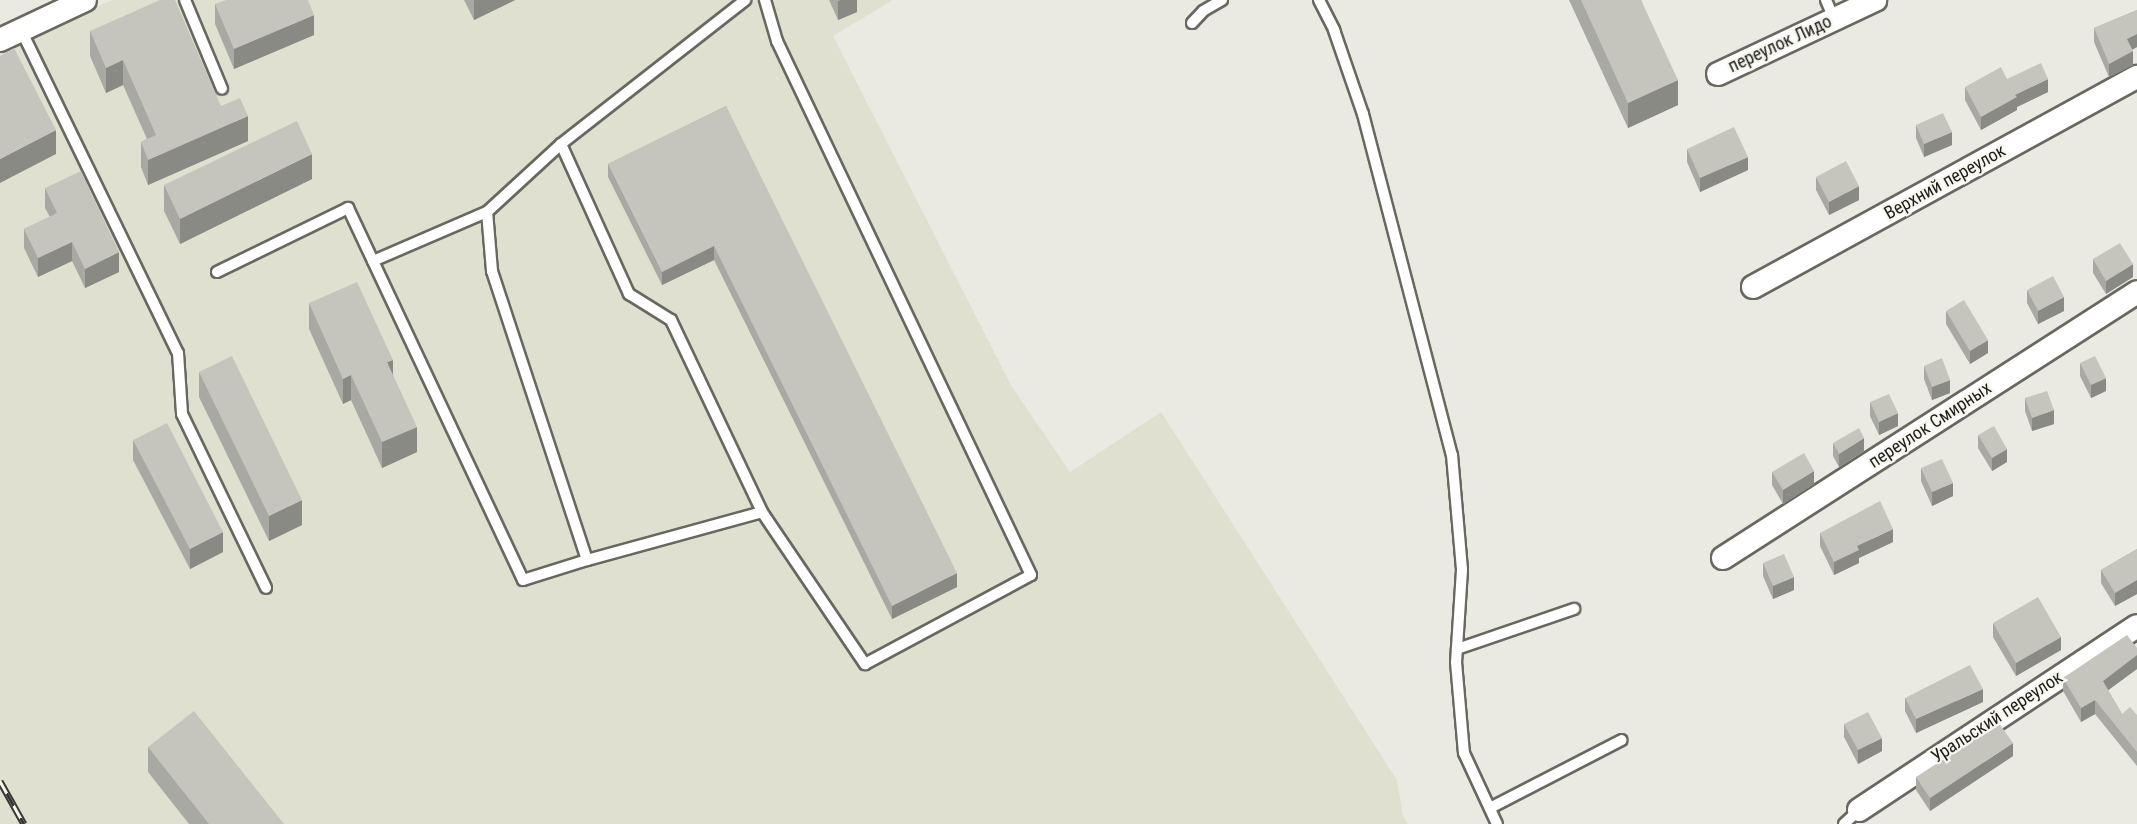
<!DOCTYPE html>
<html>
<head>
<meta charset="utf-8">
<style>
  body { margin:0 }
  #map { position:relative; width:2137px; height:824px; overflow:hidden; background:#eaeae2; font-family:"Roboto Condensed",sans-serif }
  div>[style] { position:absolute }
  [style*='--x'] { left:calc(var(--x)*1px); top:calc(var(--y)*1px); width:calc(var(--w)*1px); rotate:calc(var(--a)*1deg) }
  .built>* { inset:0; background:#e0e0d0 }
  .roads { filter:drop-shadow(2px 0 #686861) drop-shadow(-2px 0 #686861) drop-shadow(0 2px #686861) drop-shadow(0 -2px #686861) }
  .lane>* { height:10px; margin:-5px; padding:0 5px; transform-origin:5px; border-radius:5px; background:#fff }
  .street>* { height:22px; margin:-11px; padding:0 11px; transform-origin:11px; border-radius:11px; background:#fff }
  .rail>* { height:7px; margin-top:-3.5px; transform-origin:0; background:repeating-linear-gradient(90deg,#f7f7ef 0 14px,#3a3a36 0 28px); box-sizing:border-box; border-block:2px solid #3a3a36 }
  .wall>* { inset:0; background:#a9a9a3 }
  .shaded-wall>* { inset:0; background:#8a8a84 }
  .building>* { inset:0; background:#c5c5bd }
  span { translate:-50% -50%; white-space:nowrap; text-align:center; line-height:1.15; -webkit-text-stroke:4.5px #f7f7ef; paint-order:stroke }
  .street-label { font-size:18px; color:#1d1d1a }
</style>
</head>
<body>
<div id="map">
  <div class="built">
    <div style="clip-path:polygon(112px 0,893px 0,833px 36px,1012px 387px,1070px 472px,1161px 412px,1397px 780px,1403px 816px,1408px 824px,0 824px,0 50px)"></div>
  </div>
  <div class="roads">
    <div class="lane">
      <div style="--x:185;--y:0;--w:96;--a:67.4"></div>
      <div style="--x:1319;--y:0;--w:34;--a:63"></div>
      <div style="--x:1334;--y:30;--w:89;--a:71"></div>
      <div style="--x:1363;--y:114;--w:352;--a:75.4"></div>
      <div style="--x:1452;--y:455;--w:115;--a:85"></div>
      <div style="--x:1462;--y:570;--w:92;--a:93.7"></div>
      <div style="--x:1456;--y:662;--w:91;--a:85"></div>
      <div style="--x:1464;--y:753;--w:78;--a:65.1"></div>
      <div style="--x:1826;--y:0;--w:21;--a:67"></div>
      <div style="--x:1192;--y:23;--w:16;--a:-47"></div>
      <div style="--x:1203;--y:11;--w:22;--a:-30"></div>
      <div style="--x:21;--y:30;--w:359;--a:64.1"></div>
      <div style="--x:178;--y:353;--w:61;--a:86.2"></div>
      <div style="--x:182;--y:414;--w:193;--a:64.2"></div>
      <div style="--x:561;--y:144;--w:234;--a:-38"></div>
      <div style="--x:373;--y:261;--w:124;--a:-23.3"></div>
      <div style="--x:217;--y:272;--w:146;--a:-26"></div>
      <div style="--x:348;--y:208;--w:411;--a:64.8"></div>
      <div style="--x:523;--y:580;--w:67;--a:-17.4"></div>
      <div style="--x:587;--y:560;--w:304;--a:-108.2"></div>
      <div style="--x:492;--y:271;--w:59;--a:-94.8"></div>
      <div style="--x:487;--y:212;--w:100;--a:-42.6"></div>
      <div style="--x:561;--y:144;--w:165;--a:65.6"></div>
      <div style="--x:629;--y:294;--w:49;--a:31.8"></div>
      <div style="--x:671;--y:320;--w:212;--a:64.6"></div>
      <div style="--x:762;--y:512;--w:184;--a:55.9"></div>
      <div style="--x:865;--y:664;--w:188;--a:-28.2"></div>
      <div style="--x:1031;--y:575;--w:591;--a:-115.44"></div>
      <div style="--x:777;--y:41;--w:43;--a:-106.3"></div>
      <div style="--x:587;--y:560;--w:181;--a:-15.3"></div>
      <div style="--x:1457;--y:649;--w:124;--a:-18.9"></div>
      <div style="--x:1490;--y:808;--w:148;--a:-27.3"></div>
      <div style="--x:1844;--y:824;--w:21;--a:-43"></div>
    </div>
    <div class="street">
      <div style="--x:0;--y:40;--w:94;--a:-25.2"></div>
      <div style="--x:1718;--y:74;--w:174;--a:-25.2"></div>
      <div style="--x:1753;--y:287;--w:438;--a:-28.7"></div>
      <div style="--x:1723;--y:558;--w:492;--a:-32.7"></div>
      <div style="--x:1859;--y:810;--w:333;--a:-33.5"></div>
    </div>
  </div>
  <div class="rail">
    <div style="--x:0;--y:781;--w:49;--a:60.8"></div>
  </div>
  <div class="wall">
    <div style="clip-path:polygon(464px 0,515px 0,474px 20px)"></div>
    <div style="clip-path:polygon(829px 0,857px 0,857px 12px,838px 20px)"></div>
    <div style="clip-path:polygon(1569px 0,1641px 0,1678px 105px,1628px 128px)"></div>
    <div style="clip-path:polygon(215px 4px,314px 35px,234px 69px,215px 24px)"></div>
    <div style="clip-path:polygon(2137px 10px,2137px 47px,2132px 50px,2133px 65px,2109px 77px,2094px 42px,2094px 28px)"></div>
    <div style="clip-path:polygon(90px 31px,221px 106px,248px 141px,148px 185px,141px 167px,141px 142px,147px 139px,123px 85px,106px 93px,90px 56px)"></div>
    <div style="clip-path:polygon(2007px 79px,2048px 92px,2017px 107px,2017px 110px,1981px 130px,1965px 100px,1965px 87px)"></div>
    <div style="clip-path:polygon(726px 106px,957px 587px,892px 619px,714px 260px,662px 285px,608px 177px,608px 164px)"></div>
    <div style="clip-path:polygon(1916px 125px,1952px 145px,1924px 157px,1916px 138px)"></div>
    <div style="clip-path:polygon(1687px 149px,1748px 170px,1700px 192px,1687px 162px)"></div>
    <div style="clip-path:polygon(1816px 177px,1859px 200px,1829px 215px,1816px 190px)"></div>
    <div style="clip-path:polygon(312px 179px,180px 244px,164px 211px,164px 185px)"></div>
    <div style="clip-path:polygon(45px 188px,119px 272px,85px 288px,72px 261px,38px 277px,24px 248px,24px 229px,50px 217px,45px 208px)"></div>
    <div style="clip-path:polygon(2093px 259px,2133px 277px,2106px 294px,2093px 273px)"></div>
    <div style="clip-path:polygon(2027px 290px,2064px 311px,2038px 324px,2027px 303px)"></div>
    <div style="clip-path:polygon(309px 303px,393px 374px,417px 452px,382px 468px,351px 400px,343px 404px,309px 329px)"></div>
    <div style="clip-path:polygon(1946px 311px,1988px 353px,1970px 364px,1946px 324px)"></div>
    <div style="clip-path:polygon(2080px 363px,2106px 391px,2091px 398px,2080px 376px)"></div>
    <div style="clip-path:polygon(1924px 366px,1950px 393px,1932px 400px,1924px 379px)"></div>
    <div style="clip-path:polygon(199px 372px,302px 525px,269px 541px,199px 397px)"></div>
    <div style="clip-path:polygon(2025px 398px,2054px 424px,2032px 431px,2025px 411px)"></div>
    <div style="clip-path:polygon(1870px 402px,1898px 426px,1879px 435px,1870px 416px)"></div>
    <div style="clip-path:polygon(1978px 435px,2007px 462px,1992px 471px,1978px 448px)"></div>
    <div style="clip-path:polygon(133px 440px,223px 552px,190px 569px,133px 460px)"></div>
    <div style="clip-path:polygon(1833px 443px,1864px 451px,1839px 467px,1833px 456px)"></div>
    <div style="clip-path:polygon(1921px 468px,1953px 496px,1932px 506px,1921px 481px)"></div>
    <div style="clip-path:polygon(1772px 472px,1814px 484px,1783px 504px,1772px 485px)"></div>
    <div style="clip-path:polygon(1820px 533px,1893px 542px,1859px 558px,1859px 563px,1834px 575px,1820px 546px)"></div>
    <div style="clip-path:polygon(2137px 549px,2137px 594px,2115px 606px,2101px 583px,2101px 570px)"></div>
    <div style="clip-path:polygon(1763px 563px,1794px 590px,1773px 599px,1763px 576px)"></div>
    <div style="clip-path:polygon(1993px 623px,2061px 650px,2016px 676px,1993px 637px)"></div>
    <div style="clip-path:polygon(2137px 648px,2137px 669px,2108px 690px,2122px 714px,2137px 715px,2137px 766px,2095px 714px,2081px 722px,2063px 691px,2063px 678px)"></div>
    <div style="clip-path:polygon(1905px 698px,1983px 702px,1916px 733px,1905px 711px)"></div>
    <div style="clip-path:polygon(1844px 724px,1882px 751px,1858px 764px,1844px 737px)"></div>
    <div style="clip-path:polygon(148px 747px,284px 824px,189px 824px,148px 772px)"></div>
    <div style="clip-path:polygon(2013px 756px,1930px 811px,1916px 790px,1916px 777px)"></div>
  </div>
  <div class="shaded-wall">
    <div style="clip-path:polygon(475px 0,515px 0,474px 20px,474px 1px)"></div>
    <div style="clip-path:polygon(841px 0,857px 0,857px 12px,838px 20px,838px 1px)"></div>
    <div style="clip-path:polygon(314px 15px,314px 35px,234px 69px,234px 49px)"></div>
    <div style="clip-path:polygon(2137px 34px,2137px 47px,2127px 52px,2127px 39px)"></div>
    <div style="clip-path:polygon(2133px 51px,2133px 65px,2109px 77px,2109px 64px)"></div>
    <div style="clip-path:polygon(123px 60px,123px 85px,106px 93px,106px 68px)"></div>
    <div style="clip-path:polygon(2048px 79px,2048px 92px,2017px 107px,2017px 110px,1981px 130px,1981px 117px,2015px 95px)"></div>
    <div style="clip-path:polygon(1678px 80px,1678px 105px,1628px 128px,1628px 103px)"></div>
    <div style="clip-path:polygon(248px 116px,248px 141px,148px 185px,148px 160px)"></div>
    <div style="clip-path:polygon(56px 130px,56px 154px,0 183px,0 159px)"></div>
    <div style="clip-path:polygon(1952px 132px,1952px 145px,1924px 157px,1924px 144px)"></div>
    <div style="clip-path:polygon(312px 154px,312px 179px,180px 244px,180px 219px)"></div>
    <div style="clip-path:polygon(1748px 157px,1748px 170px,1700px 192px,1700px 178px)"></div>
    <div style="clip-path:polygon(1859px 186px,1859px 200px,1829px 215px,1829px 202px)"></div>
    <div style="clip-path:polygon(72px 242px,72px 261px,38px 277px,38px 258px)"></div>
    <div style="clip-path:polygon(714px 246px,714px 260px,662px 285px,662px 272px)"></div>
    <div style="clip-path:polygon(119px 252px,119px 272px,85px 288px,85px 269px)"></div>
    <div style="clip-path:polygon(2133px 264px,2133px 277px,2106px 294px,2106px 281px)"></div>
    <div style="clip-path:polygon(2064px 297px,2064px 311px,2038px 324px,2038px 311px)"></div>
    <div style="clip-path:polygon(1988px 340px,1988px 353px,1970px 364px,1970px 351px)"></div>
    <div style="clip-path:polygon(393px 360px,393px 385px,387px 362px)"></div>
    <div style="clip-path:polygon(351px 375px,351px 400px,343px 404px,343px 379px)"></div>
    <div style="clip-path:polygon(2106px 378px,2106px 391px,2091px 398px,2091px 385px)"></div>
    <div style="clip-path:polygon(1950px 380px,1950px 393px,1932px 400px,1932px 387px)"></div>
    <div style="clip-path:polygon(2054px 410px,2054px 424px,2032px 431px,2032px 418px)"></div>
    <div style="clip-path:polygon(1898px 413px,1898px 426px,1879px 435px,1879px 422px)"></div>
    <div style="clip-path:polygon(417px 427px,417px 452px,382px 468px,382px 442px)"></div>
    <div style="clip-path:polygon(1864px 438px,1864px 451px,1839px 467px,1839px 454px)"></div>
    <div style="clip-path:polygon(2007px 449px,2007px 462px,1992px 471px,1992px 458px)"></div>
    <div style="clip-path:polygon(1814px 471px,1814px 484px,1783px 504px,1783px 490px)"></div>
    <div style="clip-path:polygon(1953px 483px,1953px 496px,1932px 506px,1932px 492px)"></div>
    <div style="clip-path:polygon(302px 500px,302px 525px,269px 541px,269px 516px)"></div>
    <div style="clip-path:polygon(1893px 529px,1893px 542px,1859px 558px,1859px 563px,1834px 575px,1834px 562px,1857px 546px)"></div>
    <div style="clip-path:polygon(223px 532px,223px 552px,190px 569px,190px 549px)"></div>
    <div style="clip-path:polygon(957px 573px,957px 587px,892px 619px,892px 606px)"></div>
    <div style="clip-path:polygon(1794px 577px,1794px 590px,1773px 599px,1773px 586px)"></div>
    <div style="clip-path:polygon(2137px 580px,2137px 594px,2115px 606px,2115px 593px)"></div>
    <div style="clip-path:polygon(2061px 637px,2061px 650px,2016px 676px,2016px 663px)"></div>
    <div style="clip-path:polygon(2137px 655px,2137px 669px,2103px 694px,2103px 681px)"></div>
    <div style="clip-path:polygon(1983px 689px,1983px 702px,1916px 733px,1916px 719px)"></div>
    <div style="clip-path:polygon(2095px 700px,2095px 714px,2081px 722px,2081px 708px)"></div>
    <div style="clip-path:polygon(1882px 738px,1882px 751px,1858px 764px,1858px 750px)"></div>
    <div style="clip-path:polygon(2013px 743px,2013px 756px,1930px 811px,1930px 798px)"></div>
  </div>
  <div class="building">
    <div style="clip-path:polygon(160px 0,175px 0,221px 106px,240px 98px,248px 116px,148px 160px,141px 142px,156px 135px,123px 60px,106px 68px,90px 31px)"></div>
    <div style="clip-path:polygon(226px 0,308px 0,314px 15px,234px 49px,215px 4px)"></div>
    <div style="clip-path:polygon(1581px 0,1641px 0,1678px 80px,1628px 103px)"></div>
    <div style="clip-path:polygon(2137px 10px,2137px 34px,2127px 39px,2133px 51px,2109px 64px,2094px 28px)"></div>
    <div style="clip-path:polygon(14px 48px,56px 130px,0 159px,0 56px)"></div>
    <div style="clip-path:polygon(2041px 63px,2048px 79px,2015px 95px,2017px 97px,1981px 117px,1965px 87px,2001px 67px,2007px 79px)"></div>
    <div style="clip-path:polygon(726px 106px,957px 573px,892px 606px,714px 246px,662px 272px,608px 164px)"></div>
    <div style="clip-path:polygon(1943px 113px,1952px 132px,1924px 144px,1916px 125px)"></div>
    <div style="clip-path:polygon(297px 121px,312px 154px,180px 219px,164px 185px)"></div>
    <div style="clip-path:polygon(1734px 127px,1748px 157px,1700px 178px,1687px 149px)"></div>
    <div style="clip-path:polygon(1846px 161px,1859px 186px,1829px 202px,1816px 177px)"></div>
    <div style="clip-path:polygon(81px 171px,119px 252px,85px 269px,72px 242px,38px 258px,24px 229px,57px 213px,45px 188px)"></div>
    <div style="clip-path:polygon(2120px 243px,2133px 264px,2106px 281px,2093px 259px)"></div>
    <div style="clip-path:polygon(2053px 276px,2064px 297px,2038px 311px,2027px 290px)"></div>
    <div style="clip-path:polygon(357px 282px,393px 360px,387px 362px,417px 427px,382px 442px,351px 375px,343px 379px,309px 303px)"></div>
    <div style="clip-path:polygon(1964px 300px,1988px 340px,1970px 351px,1946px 311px)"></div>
    <div style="clip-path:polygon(232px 356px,302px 500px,269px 516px,199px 372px)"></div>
    <div style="clip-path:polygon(2095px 356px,2106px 378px,2091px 385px,2080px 363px)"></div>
    <div style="clip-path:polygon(1942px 358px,1950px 380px,1932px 387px,1924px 366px)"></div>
    <div style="clip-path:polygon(2047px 391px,2054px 410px,2032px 418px,2025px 398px)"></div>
    <div style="clip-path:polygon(1889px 394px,1898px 413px,1879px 422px,1870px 402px)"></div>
    <div style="clip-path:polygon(167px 423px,223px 532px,190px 549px,133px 440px)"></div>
    <div style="clip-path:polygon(1994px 426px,2007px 449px,1992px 458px,1978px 435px)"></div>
    <div style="clip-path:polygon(1859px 428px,1864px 438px,1839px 454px,1833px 443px)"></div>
    <div style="clip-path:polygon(1804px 453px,1814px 471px,1783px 490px,1772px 472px)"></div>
    <div style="clip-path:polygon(1942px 459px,1953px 483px,1932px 492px,1921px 468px)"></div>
    <div style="clip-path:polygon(1880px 501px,1893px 529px,1857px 546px,1859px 550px,1834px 562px,1820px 533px)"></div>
    <div style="clip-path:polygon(2137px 549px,2137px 580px,2115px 593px,2101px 570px)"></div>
    <div style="clip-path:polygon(1784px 554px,1794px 577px,1773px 586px,1763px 563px)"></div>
    <div style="clip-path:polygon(2038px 597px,2061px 637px,2016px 663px,1993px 623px)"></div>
    <div style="clip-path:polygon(2127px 635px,2137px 648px,2137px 655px,2103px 681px,2122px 714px,2130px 707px,2137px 715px,2137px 752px,2095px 700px,2081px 708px,2063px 678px)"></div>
    <div style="clip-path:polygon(1970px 665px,1983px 689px,1916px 719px,1905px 698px)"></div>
    <div style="clip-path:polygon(194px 711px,284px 824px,209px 824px,148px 747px)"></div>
    <div style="clip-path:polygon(1868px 712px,1882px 738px,1858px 750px,1844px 724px)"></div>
    <div style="clip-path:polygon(1999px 723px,2013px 743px,1930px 798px,1916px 777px)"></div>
  </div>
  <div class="street-label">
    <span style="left:1780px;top:44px;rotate:-25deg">переулок Лидо</span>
    <span style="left:1945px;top:182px;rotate:-29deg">Верхний переулок</span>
    <span style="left:1930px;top:425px;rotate:-33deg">переулок Смирных</span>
    <span style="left:1997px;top:717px;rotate:-33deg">Уральский переулок</span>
  </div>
</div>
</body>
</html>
